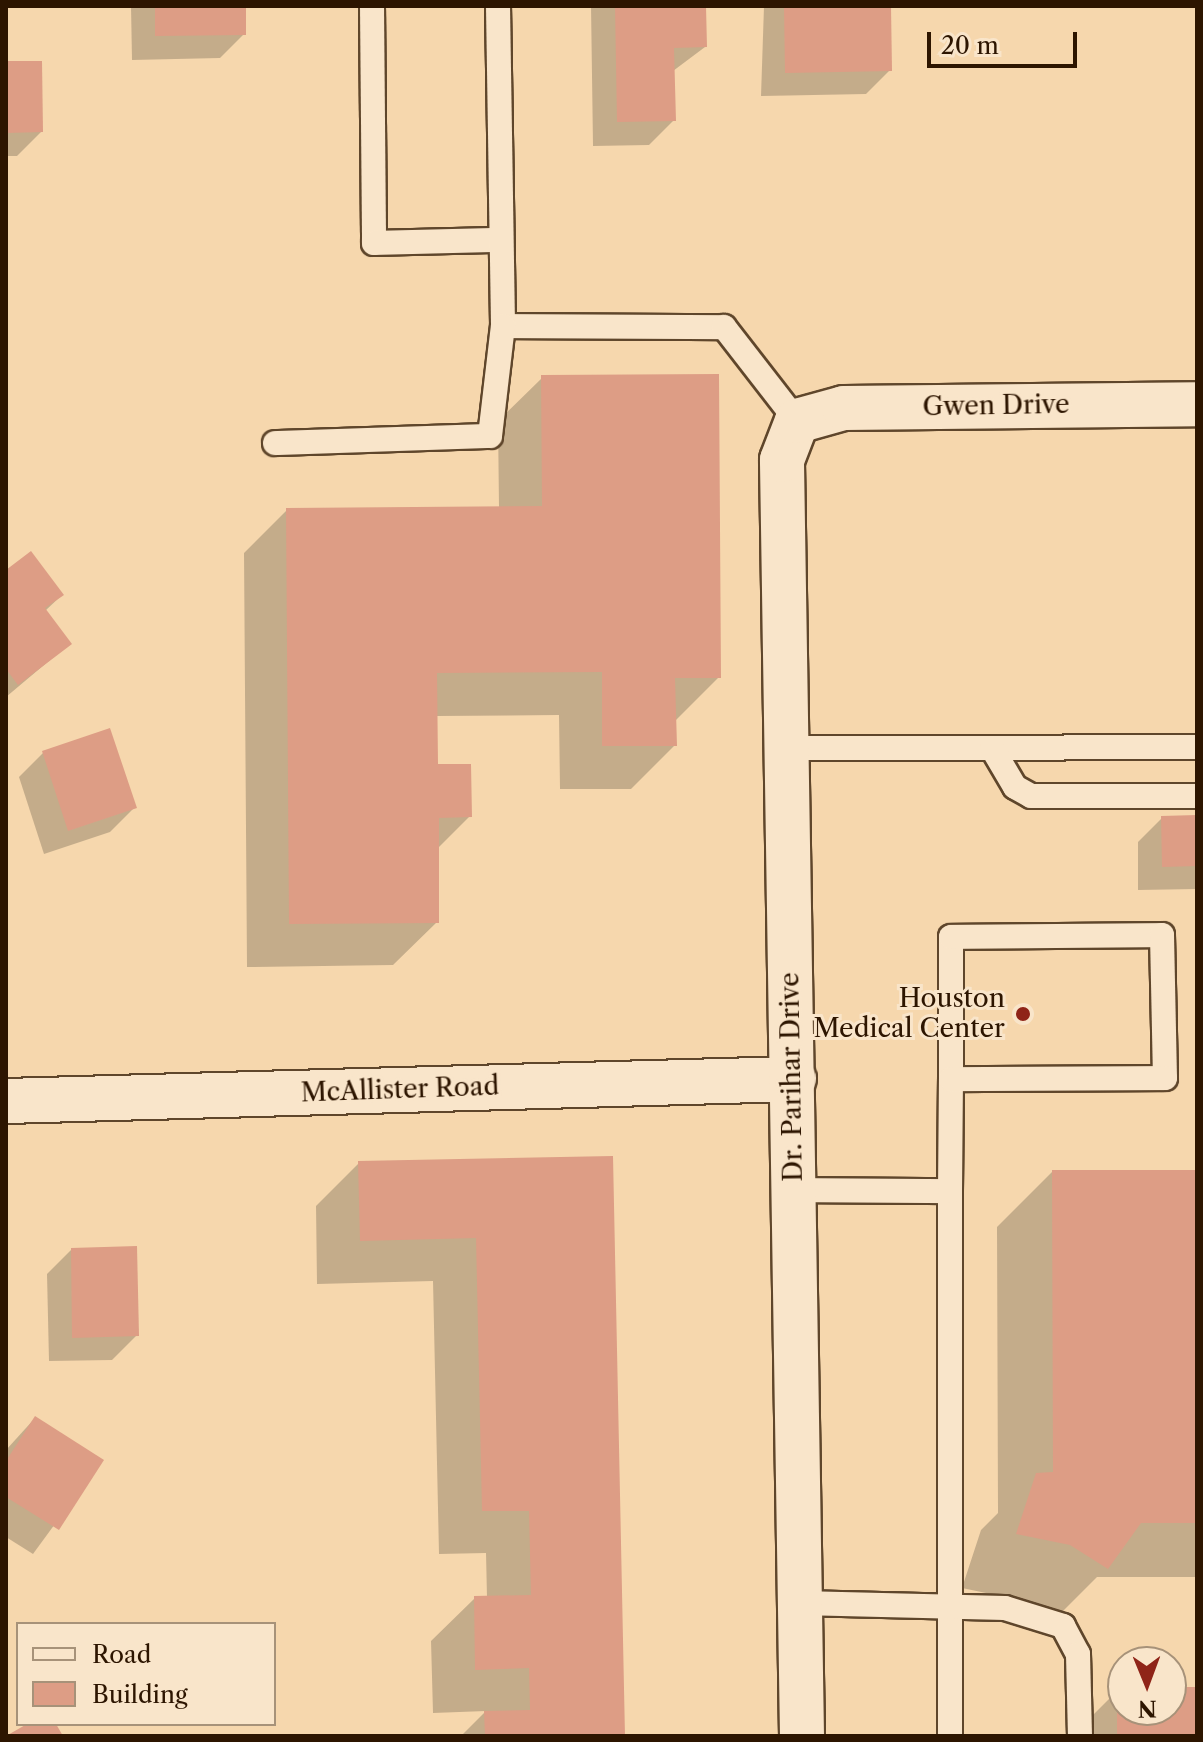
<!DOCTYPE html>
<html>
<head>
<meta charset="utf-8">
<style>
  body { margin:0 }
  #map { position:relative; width:1203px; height:1742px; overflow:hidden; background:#f6d7ad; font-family:"Libre Caslon Text",serif }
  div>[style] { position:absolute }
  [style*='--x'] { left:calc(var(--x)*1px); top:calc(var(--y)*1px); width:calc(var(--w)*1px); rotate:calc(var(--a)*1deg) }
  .shadow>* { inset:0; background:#0003 }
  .building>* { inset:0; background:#dd9d85 }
  .roads { filter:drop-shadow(2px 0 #5f462b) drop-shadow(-2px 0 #5f462b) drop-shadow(0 2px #5f462b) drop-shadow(0 -2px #5f462b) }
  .lane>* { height:24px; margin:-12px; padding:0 12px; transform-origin:12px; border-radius:12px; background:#f9e5ca }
  .street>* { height:44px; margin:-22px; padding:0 22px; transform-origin:22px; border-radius:22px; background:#f9e5ca }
  .dots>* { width:22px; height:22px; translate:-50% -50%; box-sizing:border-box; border:4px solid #f9e5ca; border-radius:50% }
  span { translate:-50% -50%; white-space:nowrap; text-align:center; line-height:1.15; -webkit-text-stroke:6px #f9e5ca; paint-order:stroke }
  .street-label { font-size:26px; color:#2d1500 }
  .poi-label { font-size:26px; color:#2d1500 }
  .right { translate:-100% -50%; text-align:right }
  .frame { position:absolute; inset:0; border:8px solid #2d1500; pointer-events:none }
  .legend { position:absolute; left:16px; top:1622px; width:260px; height:104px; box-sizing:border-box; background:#f9e5ca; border:2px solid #a79279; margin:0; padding:10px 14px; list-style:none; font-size:24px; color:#2d1500 }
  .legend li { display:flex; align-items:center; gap:16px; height:40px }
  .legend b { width:40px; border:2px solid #a79279 }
  .north { position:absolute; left:1107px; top:1646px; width:80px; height:80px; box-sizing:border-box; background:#f9e5ca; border:2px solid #a79279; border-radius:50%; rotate:179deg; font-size:22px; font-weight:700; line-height:32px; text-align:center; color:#2d1500 }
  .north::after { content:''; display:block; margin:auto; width:28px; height:36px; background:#8f2418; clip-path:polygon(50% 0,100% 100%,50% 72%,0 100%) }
  .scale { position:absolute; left:927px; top:32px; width:150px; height:36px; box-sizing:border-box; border:4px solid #2d1500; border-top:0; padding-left:10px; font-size:24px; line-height:28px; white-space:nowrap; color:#2d1500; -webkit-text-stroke:6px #f9e5ca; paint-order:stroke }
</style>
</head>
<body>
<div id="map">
  <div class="shadow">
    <div style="clip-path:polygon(131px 6px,244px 6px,244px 34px,220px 58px,132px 60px)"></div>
    <div style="clip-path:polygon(591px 6px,704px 6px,705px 47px,673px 71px,674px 120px,649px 145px,593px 146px)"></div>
    <div style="clip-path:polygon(764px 6px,889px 6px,890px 70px,866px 94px,761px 96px)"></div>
    <div style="clip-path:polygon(6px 63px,41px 132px,17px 156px,6px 156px)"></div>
    <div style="clip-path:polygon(542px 378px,719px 677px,676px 720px,675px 745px,631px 789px,560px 789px,559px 715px,436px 716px,436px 766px,470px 816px,437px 849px,437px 922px,393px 965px,247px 967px,244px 553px,287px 510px,499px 508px,498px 421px)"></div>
    <div style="clip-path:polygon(6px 572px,62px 595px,45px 611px,69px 644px,6px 697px)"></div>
    <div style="clip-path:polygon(43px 753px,135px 807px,110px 832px,44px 854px,19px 777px)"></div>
    <div style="clip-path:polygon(1197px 817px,1197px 889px,1138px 890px,1138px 842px,1162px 818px)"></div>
    <div style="clip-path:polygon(611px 1158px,623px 1736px,461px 1736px,486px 1711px,433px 1713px,431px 1641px,475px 1598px,487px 1598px,486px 1553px,439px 1554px,433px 1281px,317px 1284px,316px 1206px,359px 1163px)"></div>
    <div style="clip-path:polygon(1052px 1172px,1197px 1172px,1197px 1577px,1097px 1577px,1052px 1622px,1015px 1599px,962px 1588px,981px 1530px,998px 1513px,997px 1227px)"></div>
    <div style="clip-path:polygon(71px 1250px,136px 1336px,112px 1360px,49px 1361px,47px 1274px)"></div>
    <div style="clip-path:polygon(35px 1418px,101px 1461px,33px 1554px,6px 1537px,6px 1450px)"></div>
    <div style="clip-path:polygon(1171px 1689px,1197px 1689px,1197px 1736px,1072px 1736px,1118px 1690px,1123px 1710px,1171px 1710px)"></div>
  </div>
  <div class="building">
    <div style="clip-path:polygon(155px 6px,246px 6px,246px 35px,155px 36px)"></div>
    <div style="clip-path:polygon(615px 6px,706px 6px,707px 47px,674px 48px,676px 121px,617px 122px)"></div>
    <div style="clip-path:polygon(784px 6px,891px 6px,892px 71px,785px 73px)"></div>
    <div style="clip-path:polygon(6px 61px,42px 61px,43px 132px,6px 133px)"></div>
    <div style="clip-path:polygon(719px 374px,721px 678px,675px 678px,677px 746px,602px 746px,602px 672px,437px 673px,438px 764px,471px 764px,472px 817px,439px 818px,439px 923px,289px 924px,286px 508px,542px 506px,541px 375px)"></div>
    <div style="clip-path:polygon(31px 551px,64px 595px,45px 608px,72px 644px,18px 685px,6px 669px,6px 570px)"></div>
    <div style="clip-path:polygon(110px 728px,137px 808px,68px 831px,42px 751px)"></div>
    <div style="clip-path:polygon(1197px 815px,1197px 866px,1162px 867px,1161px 816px)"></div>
    <div style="clip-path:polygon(613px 1156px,625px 1736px,485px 1736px,484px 1711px,530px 1710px,529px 1668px,475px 1670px,474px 1596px,531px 1595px,529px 1511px,482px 1511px,476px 1238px,360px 1241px,358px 1161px)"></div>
    <div style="clip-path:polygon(1052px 1170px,1197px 1170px,1197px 1523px,1141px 1523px,1108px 1569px,1070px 1545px,1016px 1534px,1036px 1473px,1053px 1472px)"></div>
    <div style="clip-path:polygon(137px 1246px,139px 1336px,72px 1338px,71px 1248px)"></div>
    <div style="clip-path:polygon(35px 1416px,104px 1460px,59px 1530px,6px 1497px,6px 1461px)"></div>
    <div style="clip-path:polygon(1171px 1687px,1197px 1687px,1197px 1736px,1117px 1736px,1117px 1688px,1123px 1688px,1123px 1710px,1171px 1710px)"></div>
    <div style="clip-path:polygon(27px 1724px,56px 1724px,63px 1736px,6px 1736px)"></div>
  </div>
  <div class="roads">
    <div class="lane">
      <div style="--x:372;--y:6;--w:237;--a:89.5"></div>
      <div style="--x:374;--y:243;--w:127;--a:-1.4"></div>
      <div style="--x:498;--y:6;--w:320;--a:89.1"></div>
      <div style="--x:503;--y:326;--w:221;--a:0.3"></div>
      <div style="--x:724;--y:327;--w:119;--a:52.2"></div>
      <div style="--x:275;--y:443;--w:215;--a:-1.9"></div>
      <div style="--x:490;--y:436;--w:111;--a:-83.3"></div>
      <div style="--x:782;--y:748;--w:415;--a:-0.1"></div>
      <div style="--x:992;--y:748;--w:45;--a:59.5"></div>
      <div style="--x:1015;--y:787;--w:18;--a:29"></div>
      <div style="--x:1031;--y:796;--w:166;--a:0"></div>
      <div style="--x:795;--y:1190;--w:155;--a:0.4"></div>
      <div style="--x:950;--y:1191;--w:545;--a:90"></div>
      <div style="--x:950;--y:1191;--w:112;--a:-89.5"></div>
      <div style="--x:951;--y:1079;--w:142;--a:-90"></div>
      <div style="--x:951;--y:937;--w:211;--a:-0.5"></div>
      <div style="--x:1162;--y:935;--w:143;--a:88.8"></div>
      <div style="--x:1165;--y:1078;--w:214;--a:179.7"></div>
      <div style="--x:800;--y:1603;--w:205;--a:1.4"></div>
      <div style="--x:1005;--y:1608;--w:61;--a:17.2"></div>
      <div style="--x:1063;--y:1626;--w:32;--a:62"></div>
      <div style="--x:1078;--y:1654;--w:82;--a:88.6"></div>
    </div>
    <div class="street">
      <div style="--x:6;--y:1101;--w:788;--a:-1.6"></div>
      <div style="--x:802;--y:1736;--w:1276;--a:-90.9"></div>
      <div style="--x:782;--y:460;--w:42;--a:-69"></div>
      <div style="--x:797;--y:421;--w:49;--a:-15.5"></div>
      <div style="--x:844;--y:408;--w:353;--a:-0.6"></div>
    </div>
  </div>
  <div class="dots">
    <div style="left:1023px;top:1014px;background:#8f2418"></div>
  </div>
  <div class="street-label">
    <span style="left:996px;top:406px;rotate:-1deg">Gwen Drive</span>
    <span style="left:792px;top:1077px;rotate:-91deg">Dr. Parihar Drive</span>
    <span style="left:400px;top:1090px;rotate:-2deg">McAllister Road</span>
  </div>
  <div class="poi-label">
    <span class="right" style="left:1005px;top:1014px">Houston<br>Medical Center</span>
  </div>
  <div class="frame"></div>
  <ul class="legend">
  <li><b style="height:10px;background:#f9e5ca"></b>Road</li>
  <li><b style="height:22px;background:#dd9d85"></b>Building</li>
  </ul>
  <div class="north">N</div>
  <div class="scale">20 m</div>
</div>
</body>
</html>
